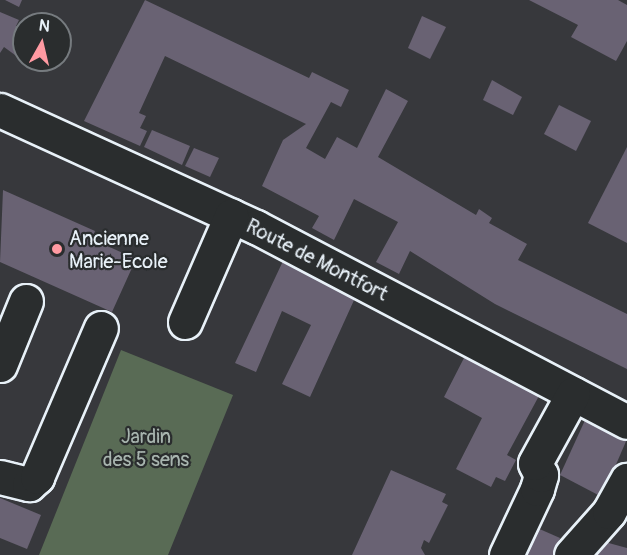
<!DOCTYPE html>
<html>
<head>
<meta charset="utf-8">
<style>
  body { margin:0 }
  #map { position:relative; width:627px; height:555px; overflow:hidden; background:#37383c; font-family:Pangolin,sans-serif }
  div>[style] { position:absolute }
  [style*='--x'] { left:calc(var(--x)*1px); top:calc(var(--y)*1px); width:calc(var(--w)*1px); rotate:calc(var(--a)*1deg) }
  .green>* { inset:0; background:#596b55 }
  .building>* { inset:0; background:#696273 }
  .roads { filter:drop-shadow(2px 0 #e8f1f8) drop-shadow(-2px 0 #e8f1f8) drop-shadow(0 2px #e8f1f8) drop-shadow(0 -2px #e8f1f8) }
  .minor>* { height:33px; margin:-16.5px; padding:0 16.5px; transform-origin:16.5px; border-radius:16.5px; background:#2a2d2e }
  .dots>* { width:16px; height:16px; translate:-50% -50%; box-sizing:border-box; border:3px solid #2a2d2e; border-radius:50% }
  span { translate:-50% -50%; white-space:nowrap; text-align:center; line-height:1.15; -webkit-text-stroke:4.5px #2a2d2e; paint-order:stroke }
  .poi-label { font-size:20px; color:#e8f1f8 }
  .left { translate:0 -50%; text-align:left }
  .street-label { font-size:20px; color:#e8f1f8 }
  .park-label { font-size:20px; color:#a8b5af }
  .north { position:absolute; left:12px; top:12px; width:60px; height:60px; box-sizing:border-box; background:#2a2d2e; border:2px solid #767b7f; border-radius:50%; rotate:8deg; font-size:16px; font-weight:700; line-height:24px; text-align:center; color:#e8f1f8 }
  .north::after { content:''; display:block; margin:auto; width:21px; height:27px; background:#ff9aa2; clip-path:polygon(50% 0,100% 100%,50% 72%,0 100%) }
</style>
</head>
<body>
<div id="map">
  <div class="green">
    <div style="clip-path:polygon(121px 350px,233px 395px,168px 555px,39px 555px)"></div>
  </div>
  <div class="building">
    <div style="clip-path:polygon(5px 0,22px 0,19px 7px)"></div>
    <div style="clip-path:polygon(145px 0,309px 78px,312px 72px,349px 90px,341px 107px,331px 102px,306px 148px,325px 159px,337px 137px,357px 148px,386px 89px,408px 101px,378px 157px,476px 215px,479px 209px,492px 218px,489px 223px,527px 244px,518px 260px,627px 314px,627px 369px,495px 304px,410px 251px,399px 274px,376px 262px,398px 222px,354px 199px,334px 240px,312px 228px,319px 216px,262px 186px,283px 140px,306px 124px,165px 56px,139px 113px,146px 116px,140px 128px,147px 131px,140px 146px,84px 121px)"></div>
    <div style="clip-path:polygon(529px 0,618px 0,627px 5px,627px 41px,616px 61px,571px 37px,578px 25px)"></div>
    <div style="clip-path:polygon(0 12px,19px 20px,16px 26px,24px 30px,15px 55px,4px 47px,0 53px)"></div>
    <div style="clip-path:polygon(422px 16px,446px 27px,430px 59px,408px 48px)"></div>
    <div style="clip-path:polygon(492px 80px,522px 97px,513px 115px,483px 100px)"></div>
    <div style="clip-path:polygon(559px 105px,591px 121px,576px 151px,544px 134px)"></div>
    <div style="clip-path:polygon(152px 130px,190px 146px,182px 165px,144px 147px)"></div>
    <div style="clip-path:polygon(627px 147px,627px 243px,588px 223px)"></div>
    <div style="clip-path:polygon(194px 148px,219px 158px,210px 177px,185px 166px)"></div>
    <div style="clip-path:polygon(3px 190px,95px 231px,92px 239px,136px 259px,112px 312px,0 262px)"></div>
    <div style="clip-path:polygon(283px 261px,355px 298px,310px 397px,282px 384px,311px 325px,282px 311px,256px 372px,235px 363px)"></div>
    <div style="clip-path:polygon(465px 356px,540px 394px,507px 455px,516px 460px,505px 481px,496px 477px,491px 487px,456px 469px,482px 418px,444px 397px)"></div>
    <div style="clip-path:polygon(586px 418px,627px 439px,602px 497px,560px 475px)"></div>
    <div style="clip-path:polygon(391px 470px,446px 494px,442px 502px,448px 505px,429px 543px,424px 540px,421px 548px,425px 555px,352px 555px)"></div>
    <div style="clip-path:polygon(0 498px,41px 515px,27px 549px,0 538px)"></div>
    <div style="clip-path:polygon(535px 527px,560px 538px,554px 555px,525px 555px)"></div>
    <div style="clip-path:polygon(594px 539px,627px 548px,627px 555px,588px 555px)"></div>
  </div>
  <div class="roads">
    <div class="minor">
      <div style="--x:0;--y:110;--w:281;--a:24.6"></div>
      <div style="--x:256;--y:227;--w:419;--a:27.7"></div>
      <div style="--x:185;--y:322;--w:116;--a:-66.5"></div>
      <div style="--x:0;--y:365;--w:69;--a:-67.9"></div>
      <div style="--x:0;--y:477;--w:30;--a:14"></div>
      <div style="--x:29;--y:484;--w:11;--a:-41"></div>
      <div style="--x:37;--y:477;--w:162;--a:-66.8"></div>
      <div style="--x:506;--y:555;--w:73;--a:-64.8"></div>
      <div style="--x:537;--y:489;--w:15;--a:-74"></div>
      <div style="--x:541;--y:475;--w:13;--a:-117"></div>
      <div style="--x:535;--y:463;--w:79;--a:-61.2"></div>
      <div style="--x:571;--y:555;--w:57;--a:-48.5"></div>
      <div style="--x:609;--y:512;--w:37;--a:-61"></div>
    </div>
  </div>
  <div class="dots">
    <div style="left:57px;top:249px;background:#ff9aa2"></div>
  </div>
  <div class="poi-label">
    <span class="left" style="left:69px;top:250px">Ancienne<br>Marie-Ecole</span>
  </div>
  <div class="street-label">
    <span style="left:317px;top:260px;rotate:27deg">Route de Montfort</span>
  </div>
  <div class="park-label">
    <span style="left:146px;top:448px">Jardin<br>des 5 sens</span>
  </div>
  <div class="north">N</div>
</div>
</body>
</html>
